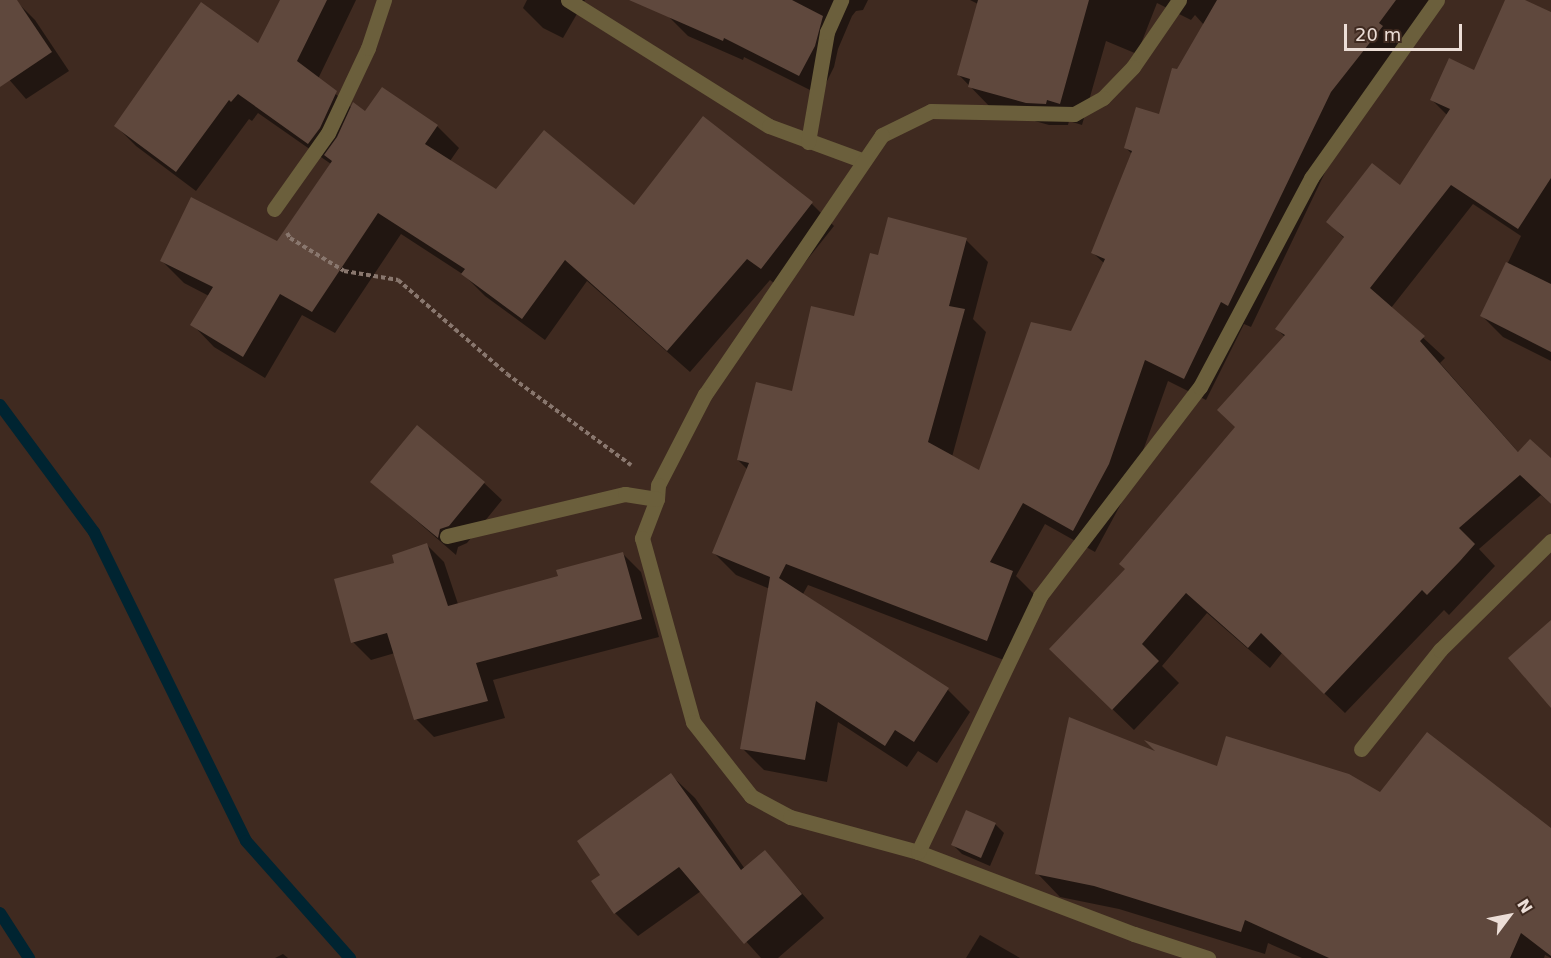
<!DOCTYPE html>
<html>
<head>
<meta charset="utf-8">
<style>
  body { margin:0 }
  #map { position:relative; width:1551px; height:958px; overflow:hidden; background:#3f2a20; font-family:"DejaVu Sans",sans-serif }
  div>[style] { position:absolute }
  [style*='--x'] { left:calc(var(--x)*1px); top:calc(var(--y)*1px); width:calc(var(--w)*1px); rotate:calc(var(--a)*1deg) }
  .shadow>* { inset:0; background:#0007 }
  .stream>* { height:12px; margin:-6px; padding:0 6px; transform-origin:6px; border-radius:6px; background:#002431 }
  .building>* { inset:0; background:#5f483d }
  .path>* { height:4px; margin-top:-2px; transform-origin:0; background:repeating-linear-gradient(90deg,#89776e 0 4.5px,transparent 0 7.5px) }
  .street>* { height:15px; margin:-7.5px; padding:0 7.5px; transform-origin:7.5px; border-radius:7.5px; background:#6b5f3c }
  span { translate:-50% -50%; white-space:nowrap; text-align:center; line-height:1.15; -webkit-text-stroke:4.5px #3f2a20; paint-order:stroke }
  .north { position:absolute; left:1479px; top:886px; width:60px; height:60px; -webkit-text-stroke:4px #3f2a20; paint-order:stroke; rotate:58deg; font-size:16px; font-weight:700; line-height:24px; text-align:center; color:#ecded7 }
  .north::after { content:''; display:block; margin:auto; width:21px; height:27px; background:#ecded7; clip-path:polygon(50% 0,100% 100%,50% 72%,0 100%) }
  .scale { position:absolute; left:1344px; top:24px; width:118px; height:27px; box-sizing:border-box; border:3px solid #ecded7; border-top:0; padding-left:8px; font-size:18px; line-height:21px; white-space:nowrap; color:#ecded7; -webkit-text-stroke:4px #3f2a20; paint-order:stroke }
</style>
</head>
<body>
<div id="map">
  <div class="shadow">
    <div style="clip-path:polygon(281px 0,356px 0,318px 79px,352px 108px,366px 113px,437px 126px,459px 148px,450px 161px,496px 191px,634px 208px,812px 204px,834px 226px,783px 290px,770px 280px,690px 372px,587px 281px,545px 340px,485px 296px,464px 275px,401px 234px,335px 333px,302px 315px,265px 378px,214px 347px,192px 324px,209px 296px,184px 283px,162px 261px,278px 243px,331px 164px,258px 113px,252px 121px,249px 119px,196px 191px,136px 146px,116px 126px,259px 45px)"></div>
    <div style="clip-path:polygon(527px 0,585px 0,563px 38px,543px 28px,523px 8px)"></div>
    <div style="clip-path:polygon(639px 0,868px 0,863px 10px,856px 11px,852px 16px,838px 49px,834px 67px,820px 95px,744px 57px,743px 60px,688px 36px,668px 16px)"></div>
    <div style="clip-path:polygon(970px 0,1434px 0,1353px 114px,1251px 327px,1244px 324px,1206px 400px,1168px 381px,1130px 487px,1095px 552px,1045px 524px,1016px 576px,1034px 594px,1009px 662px,808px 585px,803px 594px,948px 690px,970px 712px,937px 763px,918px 751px,907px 767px,838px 722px,827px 782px,764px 770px,742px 748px,770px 589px,736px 575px,714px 553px,748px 470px,738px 460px,855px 317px,879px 257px,966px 240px,988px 262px,973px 319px,986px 332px,952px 457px,980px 472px,1072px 332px,1105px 264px,1093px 253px,1132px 154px,1126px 148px,1160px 115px,1178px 71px,1204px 25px,1195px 15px,1191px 20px,1157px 3px,1137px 54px,1106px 41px,1082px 125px,1069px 121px,1068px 125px,1049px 125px,992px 109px,958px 74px,978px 4px)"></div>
    <div style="clip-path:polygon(1506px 0,1521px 0,1551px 13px,1551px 361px,1503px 337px,1482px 316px,1521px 236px,1473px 204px,1391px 308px,1445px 358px,1440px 363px,1519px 453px,1551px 460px,1551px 504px,1541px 495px,1479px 549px,1495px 566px,1449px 615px,1444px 610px,1345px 713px,1282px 653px,1270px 668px,1207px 613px,1162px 666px,1179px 683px,1134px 730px,1072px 670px,1126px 570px,1237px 428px,1285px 337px,1277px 329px,1345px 239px,1328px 222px,1401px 187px,1448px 116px,1431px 99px,1475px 72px)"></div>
    <div style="clip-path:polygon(18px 3px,35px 20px,69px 71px,26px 99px,0 69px,0 14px)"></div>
    <div style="clip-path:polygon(372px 482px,484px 483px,502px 500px,467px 543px,458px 547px,456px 555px)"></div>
    <div style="clip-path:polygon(426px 544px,444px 562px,458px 604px,560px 577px,623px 554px,641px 572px,659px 637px,493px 680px,505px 718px,434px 737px,416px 719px,395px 653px,371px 660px,353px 642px,396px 564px)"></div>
    <div style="clip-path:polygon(1160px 755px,1218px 768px,1381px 794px,1551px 830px,1551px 958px,1545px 955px,1544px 958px,1302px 958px,1268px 943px,1265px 954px,1119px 909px,1060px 897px,1037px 873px)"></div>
    <div style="clip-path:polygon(671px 775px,695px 798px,745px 869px,765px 852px,824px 918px,778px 958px,761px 958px,701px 891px,638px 936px,615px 913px,602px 875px)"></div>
    <div style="clip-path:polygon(995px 824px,1004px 833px,990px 866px,962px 854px,953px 845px)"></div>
    <div style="clip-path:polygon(980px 935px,1020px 958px,966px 958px)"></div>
    <div style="clip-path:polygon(283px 954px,288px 958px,275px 958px)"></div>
  </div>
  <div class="stream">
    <div style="--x:0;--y:405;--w:158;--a:53.5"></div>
    <div style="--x:94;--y:532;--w:344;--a:63.8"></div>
    <div style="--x:246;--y:841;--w:157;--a:48.4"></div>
    <div style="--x:0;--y:913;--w:54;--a:57.2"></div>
  </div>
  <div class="building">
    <div style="clip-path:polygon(0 0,17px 0,52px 52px,0 87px)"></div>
    <div style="clip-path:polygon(280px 0,327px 0,297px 61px,337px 91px,320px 128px,308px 144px,238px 94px,231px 102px,229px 100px,176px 172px,114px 126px,201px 2px,258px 43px)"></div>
    <div style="clip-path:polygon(629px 0,792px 0,823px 16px,815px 46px,799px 76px,724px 38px,723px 41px)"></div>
    <div style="clip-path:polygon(978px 0,1089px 0,1060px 104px,1047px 100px,1046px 104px,1026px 103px,968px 87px,970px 79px,957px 75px)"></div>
    <div style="clip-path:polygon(1217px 0,1396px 0,1379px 23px,1383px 26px,1331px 92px,1228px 306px,1221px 302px,1184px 379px,1145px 360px,1109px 464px,1073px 531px,1023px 503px,990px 562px,1013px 571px,987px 641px,786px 564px,779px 578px,949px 688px,914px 742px,895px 730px,885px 746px,816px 701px,805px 760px,740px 749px,770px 577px,712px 553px,749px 463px,737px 460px,756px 382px,792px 391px,811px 306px,854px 316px,870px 253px,878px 255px,888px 217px,967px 238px,949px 306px,965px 309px,928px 442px,979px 470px,1031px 322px,1071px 331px,1105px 259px,1091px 253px,1132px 151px,1124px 148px,1136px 107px,1159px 114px,1172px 68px,1177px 69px)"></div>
    <div style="clip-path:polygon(1505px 0,1525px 0,1551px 12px,1551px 178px,1518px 229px,1451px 185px,1370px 288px,1425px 336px,1420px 341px,1518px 452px,1530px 439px,1551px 458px,1551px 504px,1520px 475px,1459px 528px,1475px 544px,1460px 561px,1427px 595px,1422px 590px,1324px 694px,1261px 633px,1248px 648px,1186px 593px,1142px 644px,1159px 661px,1112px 710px,1049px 649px,1125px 569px,1119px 564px,1235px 427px,1217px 410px,1285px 335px,1275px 329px,1344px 237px,1326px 222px,1372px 163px,1400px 185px,1450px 109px,1430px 100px,1449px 58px,1474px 70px)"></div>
    <div style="clip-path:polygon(382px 87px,438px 125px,425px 144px,496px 189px,544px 130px,634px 205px,703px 116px,813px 202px,761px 269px,747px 259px,667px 351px,565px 260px,522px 319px,461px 274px,465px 269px,378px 213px,312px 312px,280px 294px,243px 357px,190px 325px,213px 287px,160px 261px,191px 197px,277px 241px,332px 161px,324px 155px,337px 137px,353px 102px,365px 111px)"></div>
    <div style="clip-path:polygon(1506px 262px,1551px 284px,1551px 352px,1480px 316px)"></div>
    <div style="clip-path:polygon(417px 425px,485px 482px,449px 526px,440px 529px,438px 538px,370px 482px)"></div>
    <div style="clip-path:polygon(427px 543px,448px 606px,558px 576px,556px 570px,623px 552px,642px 619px,476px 663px,488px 701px,414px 720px,387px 633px,351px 643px,334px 579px,394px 563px,392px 555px)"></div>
    <div style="clip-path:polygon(1551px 620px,1551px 708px,1508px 658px)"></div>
    <div style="clip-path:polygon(1069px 717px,1155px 751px,1144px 740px,1217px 766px,1226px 736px,1349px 774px,1380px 792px,1427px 732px,1551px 828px,1551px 956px,1521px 933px,1510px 958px,1329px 958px,1245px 920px,1241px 932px,1094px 886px,1035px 874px)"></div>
    <div style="clip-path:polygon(671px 773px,741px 870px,765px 850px,802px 894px,744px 944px,679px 867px,614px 914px,591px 881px,600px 875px,577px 841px)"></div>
    <div style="clip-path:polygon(966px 810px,996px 823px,981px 858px,951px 845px)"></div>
  </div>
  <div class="path">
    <div style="--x:287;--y:233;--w:6;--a:59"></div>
    <div style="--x:290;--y:238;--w:63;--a:31.4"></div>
    <div style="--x:344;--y:271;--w:55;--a:9.5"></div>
    <div style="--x:398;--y:280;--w:144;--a:40.8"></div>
    <div style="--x:507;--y:374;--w:154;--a:36.3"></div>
  </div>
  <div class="street">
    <div style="--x:568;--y:0;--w:237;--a:32.1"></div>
    <div style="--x:769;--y:126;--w:101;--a:20.2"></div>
    <div style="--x:1179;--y:0;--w:81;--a:124.5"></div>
    <div style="--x:1133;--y:67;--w:43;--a:134.1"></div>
    <div style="--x:1103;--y:98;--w:33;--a:151"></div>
    <div style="--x:1074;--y:114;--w:143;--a:-178.8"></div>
    <div style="--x:931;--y:111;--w:55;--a:153.9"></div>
    <div style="--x:882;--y:135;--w:314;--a:124.3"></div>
    <div style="--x:705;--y:394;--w:102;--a:117.3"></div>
    <div style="--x:658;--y:485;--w:14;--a:94"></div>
    <div style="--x:657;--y:499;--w:42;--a:111"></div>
    <div style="--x:642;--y:538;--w:191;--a:74.5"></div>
    <div style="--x:693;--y:722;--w:94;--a:51.9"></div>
    <div style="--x:751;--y:796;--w:44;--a:28.3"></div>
    <div style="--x:790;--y:817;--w:133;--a:15.3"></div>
    <div style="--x:918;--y:852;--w:231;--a:20.8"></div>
    <div style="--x:1134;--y:934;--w:78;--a:18"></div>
    <div style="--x:808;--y:142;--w:112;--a:-80.2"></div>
    <div style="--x:827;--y:32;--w:35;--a:-66"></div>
    <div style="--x:274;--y:209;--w:93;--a:-54.6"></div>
    <div style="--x:328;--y:133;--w:94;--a:-64.8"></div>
    <div style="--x:368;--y:48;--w:51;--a:-71.6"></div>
    <div style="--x:447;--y:536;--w:183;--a:-13.3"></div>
    <div style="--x:625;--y:494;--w:32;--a:9"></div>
    <div style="--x:1361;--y:749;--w:127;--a:-51.4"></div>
    <div style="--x:1440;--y:650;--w:156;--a:-44.5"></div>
    <div style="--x:918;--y:852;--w:284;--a:-64.5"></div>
    <div style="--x:1040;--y:596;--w:263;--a:-52.6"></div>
    <div style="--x:1200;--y:387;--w:237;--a:-62"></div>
    <div style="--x:1311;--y:178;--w:218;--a:-54.7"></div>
  </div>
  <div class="north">N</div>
  <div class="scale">20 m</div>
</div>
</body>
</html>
